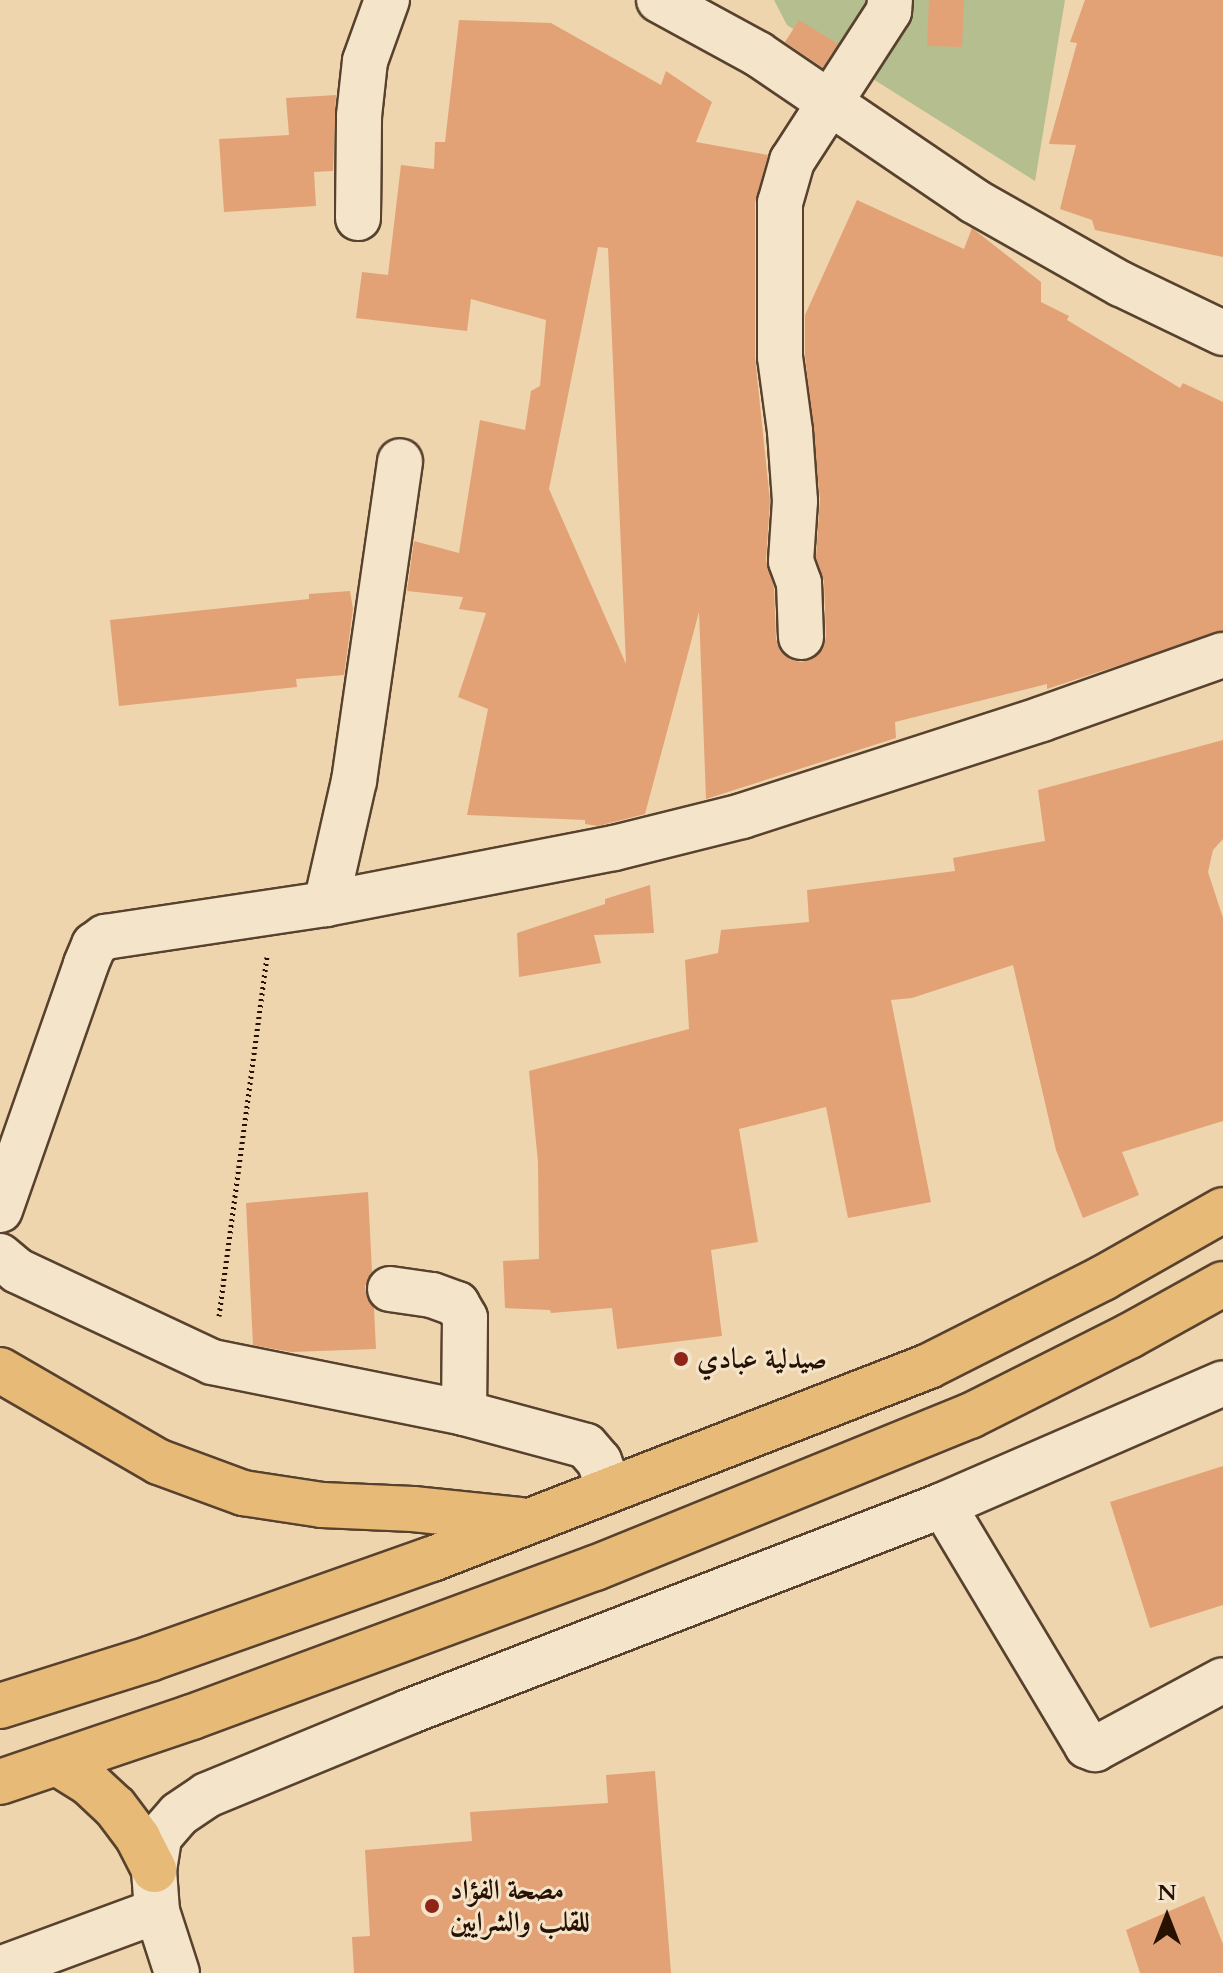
<!DOCTYPE html>
<html>
<head>
<meta charset="utf-8">
<style>
  body { margin:0 }
  #map { position:relative; width:1223px; height:1973px; overflow:hidden; background:#eed5ae; font-family:Cardo,Amiri,serif }
  div>[style] { position:absolute }
  [style*='--x'] { left:calc(var(--x)*1px); top:calc(var(--y)*1px); width:calc(var(--w)*1px); rotate:calc(var(--a)*1deg) }
  .green>* { inset:0; background:#b5be8e }
  .building>* { inset:0; background:#e2a276 }
  .path>* { height:5px; margin-top:-2.5px; transform-origin:0; background:repeating-linear-gradient(90deg,#261103 0 2px,transparent 0 6px) }
  .roads { filter:drop-shadow(2px 0 #58422e) drop-shadow(-2px 0 #58422e) drop-shadow(0 2px #58422e) drop-shadow(0 -2px #58422e) }
  .minor>* { height:44px; margin:-22px; padding:0 22px; transform-origin:22px; border-radius:22px; background:#f4e4ca }
  .highway>* { height:44px; margin:-22px; padding:0 22px; transform-origin:22px; border-radius:22px; background:#e7ba77 }
  .dots>* { width:22px; height:22px; translate:-50% -50%; box-sizing:border-box; border:4px solid #f4e4ca; border-radius:50% }
  span { translate:-50% -50%; white-space:nowrap; text-align:center; line-height:1.15; -webkit-text-stroke:6px #f4e4ca; paint-order:stroke }
  .poi-label { font-size:28px; color:#261103; font-weight:700 }
  .left { translate:0 -50%; text-align:left }
  .north { position:absolute; left:1127px; top:1877px; width:80px; height:80px; -webkit-text-stroke:6px #f4e4ca; paint-order:stroke; rotate:0deg; font-size:22px; font-weight:700; line-height:32px; text-align:center; color:#261103 }
  .north::after { content:''; display:block; margin:auto; width:28px; height:36px; background:#261103; clip-path:polygon(50% 0,100% 100%,50% 72%,0 100%) }
</style>
</head>
<body>
<div id="map">
  <div class="green">
    <div style="clip-path:polygon(774px 0,1065px 0,1035px 181px,787px 25px)"></div>
  </div>
  <div class="building">
    <div style="clip-path:polygon(929px 0,964px 0,962px 47px,927px 46px)"></div>
    <div style="clip-path:polygon(1085px 0,1223px 0,1223px 257px,1095px 230px,1092px 220px,1060px 209px,1076px 145px,1049px 144px,1077px 43px,1070px 42px)"></div>
    <div style="clip-path:polygon(evenodd,459px 20px,551px 23px,661px 85px,666px 71px,712px 102px,696px 142px,768px 155px,755px 203px,755px 357px,770px 501px,766px 560px,774px 588px,776px 639px,780px 651px,789px 659px,801px 662px,814px 658px,823px 649px,826px 636px,824px 582px,816px 557px,820px 499px,805px 355px,805px 315px,857px 200px,964px 249px,972px 228px,1041px 282px,1041px 302px,1069px 316px,1067px 320px,1180px 388px,1183px 383px,1223px 402px,1223px 631px,1047px 689px,1047px 684px,895px 722px,896px 738px,706px 799px,699px 612px,645px 814px,598px 826px,585px 824px,585px 820px,467px 815px,488px 709px,458px 697px,486px 613px,459px 609px,463px 597px,407px 591px,414px 541px,459px 553px,480px 420px,525px 430px,531px 391px,540px 386px,546px 320px,471px 299px,467px 331px,356px 318px,362px 272px,388px 275px,401px 165px,434px 169px,435px 142px,445px 142px,459px 20px,598px 247px,608px 248px,626px 664px,549px 489px,598px 247px)"></div>
    <div style="clip-path:polygon(799px 20px,838px 44px,823px 68px,785px 42px)"></div>
    <div style="clip-path:polygon(336px 95px,333px 171px,314px 172px,316px 206px,224px 212px,219px 139px,289px 135px,286px 98px)"></div>
    <div style="clip-path:polygon(350px 591px,353px 609px,344px 675px,296px 679px,297px 687px,119px 706px,110px 620px,309px 599px,309px 594px)"></div>
    <div style="clip-path:polygon(1223px 740px,1223px 839px,1213px 850px,1208px 872px,1223px 918px,1223px 1121px,1122px 1152px,1139px 1195px,1083px 1218px,1056px 1150px,1013px 965px,912px 998px,891px 1000px,931px 1202px,848px 1218px,826px 1107px,739px 1129px,758px 1242px,711px 1250px,722px 1336px,617px 1349px,612px 1308px,551px 1313px,550px 1310px,505px 1308px,503px 1261px,539px 1259px,538px 1162px,529px 1071px,689px 1029px,685px 960px,718px 953px,721px 930px,809px 922px,807px 890px,955px 871px,953px 858px,1045px 841px,1038px 790px)"></div>
    <div style="clip-path:polygon(650px 885px,654px 933px,594px 935px,601px 963px,519px 977px,517px 933px,605px 904px,605px 899px)"></div>
    <div style="clip-path:polygon(368px 1192px,372px 1272px,365px 1286px,367px 1298px,374px 1308px,376px 1349px,291px 1352px,253px 1345px,246px 1203px)"></div>
    <div style="clip-path:polygon(1223px 1466px,1223px 1605px,1150px 1628px,1110px 1502px)"></div>
    <div style="clip-path:polygon(655px 1771px,671px 1973px,354px 1973px,352px 1937px,370px 1936px,365px 1850px,472px 1841px,470px 1812px,608px 1803px,606px 1775px)"></div>
    <div style="clip-path:polygon(1204px 1896px,1223px 1944px,1223px 1973px,1140px 1973px,1126px 1930px)"></div>
  </div>
  <div class="path">
    <div style="--x:219;--y:1316;--w:362;--a:-82.4"></div>
  </div>
  <div class="roads">
    <div class="minor">
      <div style="--x:659;--y:0;--w:113;--a:28.6"></div>
      <div style="--x:758;--y:54;--w:261;--a:34.2"></div>
      <div style="--x:974;--y:201;--w:169;--a:29.5"></div>
      <div style="--x:1121;--y:284;--w:113;--a:25.7"></div>
      <div style="--x:358;--y:218;--w:102;--a:-89.4"></div>
      <div style="--x:359;--y:116;--w:55;--a:-83.8"></div>
      <div style="--x:365;--y:61;--w:65;--a:-70.2"></div>
      <div style="--x:801;--y:637;--w:54;--a:-92.1"></div>
      <div style="--x:799;--y:583;--w:23;--a:-110"></div>
      <div style="--x:791;--y:561;--w:60;--a:-86.2"></div>
      <div style="--x:795;--y:501;--w:70;--a:-94.1"></div>
      <div style="--x:790;--y:431;--w:75;--a:-97.7"></div>
      <div style="--x:780;--y:357;--w:154;--a:-90"></div>
      <div style="--x:780;--y:203;--w:44;--a:-74.1"></div>
      <div style="--x:792;--y:161;--w:179;--a:-57.1"></div>
      <div style="--x:889;--y:11;--w:11;--a:-85"></div>
      <div style="--x:326;--y:904;--w:126;--a:-77.2"></div>
      <div style="--x:354;--y:781;--w:323;--a:-81.8"></div>
      <div style="--x:0;--y:1210;--w:261;--a:-70.7"></div>
      <div style="--x:86;--y:964;--w:21;--a:-67"></div>
      <div style="--x:94;--y:945;--w:14;--a:-36"></div>
      <div style="--x:105;--y:937;--w:223;--a:-8.5"></div>
      <div style="--x:326;--y:904;--w:293;--a:-11"></div>
      <div style="--x:614;--y:848;--w:132;--a:-14"></div>
      <div style="--x:742;--y:816;--w:315;--a:-17.9"></div>
      <div style="--x:1042;--y:719;--w:192;--a:-19.5"></div>
      <div style="--x:0;--y:1256;--w:23;--a:40"></div>
      <div style="--x:18;--y:1271;--w:214;--a:25.1"></div>
      <div style="--x:212;--y:1362;--w:257;--a:11.4"></div>
      <div style="--x:464;--y:1413;--w:126;--a:15.1"></div>
      <div style="--x:586;--y:1446;--w:20;--a:49"></div>
      <div style="--x:599;--y:1461;--w:30;--a:69"></div>
      <div style="--x:390;--y:1289;--w:42;--a:8.1"></div>
      <div style="--x:432;--y:1295;--w:27;--a:20"></div>
      <div style="--x:457;--y:1304;--w:16;--a:60"></div>
      <div style="--x:465;--y:1318;--w:95;--a:90.6"></div>
      <div style="--x:943;--y:1505;--w:281;--a:59.1"></div>
      <div style="--x:1087;--y:1746;--w:9;--a:21"></div>
      <div style="--x:1095;--y:1749;--w:145;--a:-28.3"></div>
      <div style="--x:0;--y:1969;--w:167;--a:-20.3"></div>
      <div style="--x:177;--y:1973;--w:65;--a:-107.9"></div>
      <div style="--x:157;--y:1911;--w:41;--a:-94.2"></div>
      <div style="--x:154;--y:1870;--w:33;--a:-81"></div>
      <div style="--x:159;--y:1837;--w:30;--a:-49"></div>
      <div style="--x:179;--y:1814;--w:34;--a:-34"></div>
      <div style="--x:207;--y:1795;--w:217;--a:-22.4"></div>
      <div style="--x:408;--y:1712;--w:574;--a:-21.15"></div>
      <div style="--x:943;--y:1505;--w:305;--a:-23.5"></div>
    </div>
    <div class="highway">
      <div style="--x:0;--y:1370;--w:184;--a:30.1"></div>
      <div style="--x:159;--y:1462;--w:90;--a:20.3"></div>
      <div style="--x:243;--y:1493;--w:80;--a:8.6"></div>
      <div style="--x:322;--y:1505;--w:91;--a:2.5"></div>
      <div style="--x:413;--y:1509;--w:107;--a:5.9"></div>
      <div style="--x:0;--y:1706;--w:159;--a:-17.5"></div>
      <div style="--x:152;--y:1658;--w:297;--a:-19.5"></div>
      <div style="--x:432;--y:1559;--w:533;--a:-21.22"></div>
      <div style="--x:929;--y:1366;--w:195;--a:-26.8"></div>
      <div style="--x:1103;--y:1278;--w:138;--a:-29.5"></div>
      <div style="--x:57;--y:1763;--w:38;--a:32"></div>
      <div style="--x:89;--y:1783;--w:35;--a:43"></div>
      <div style="--x:115;--y:1807;--w:39;--a:53"></div>
      <div style="--x:138;--y:1838;--w:36;--a:63"></div>
      <div style="--x:0;--y:1782;--w:203;--a:-18.7"></div>
      <div style="--x:192;--y:1717;--w:430;--a:-20.3"></div>
      <div style="--x:595;--y:1568;--w:405;--a:-22.1"></div>
      <div style="--x:970;--y:1416;--w:178;--a:-26.7"></div>
      <div style="--x:1129;--y:1336;--w:107;--a:-29"></div>
    </div>
  </div>
  <div class="dots">
    <div style="left:681px;top:1359px;background:#8f2418"></div>
    <div style="left:432px;top:1906px;background:#8f2418"></div>
  </div>
  <div class="poi-label">
    <span class="left" style="left:697px;top:1359px">صيدلية عبادي</span>
    <span class="left" style="left:450px;top:1906px">مصحة الفؤاد<br>للقلب والشرايين</span>
  </div>
  <div class="north">N</div>
</div>
</body>
</html>
